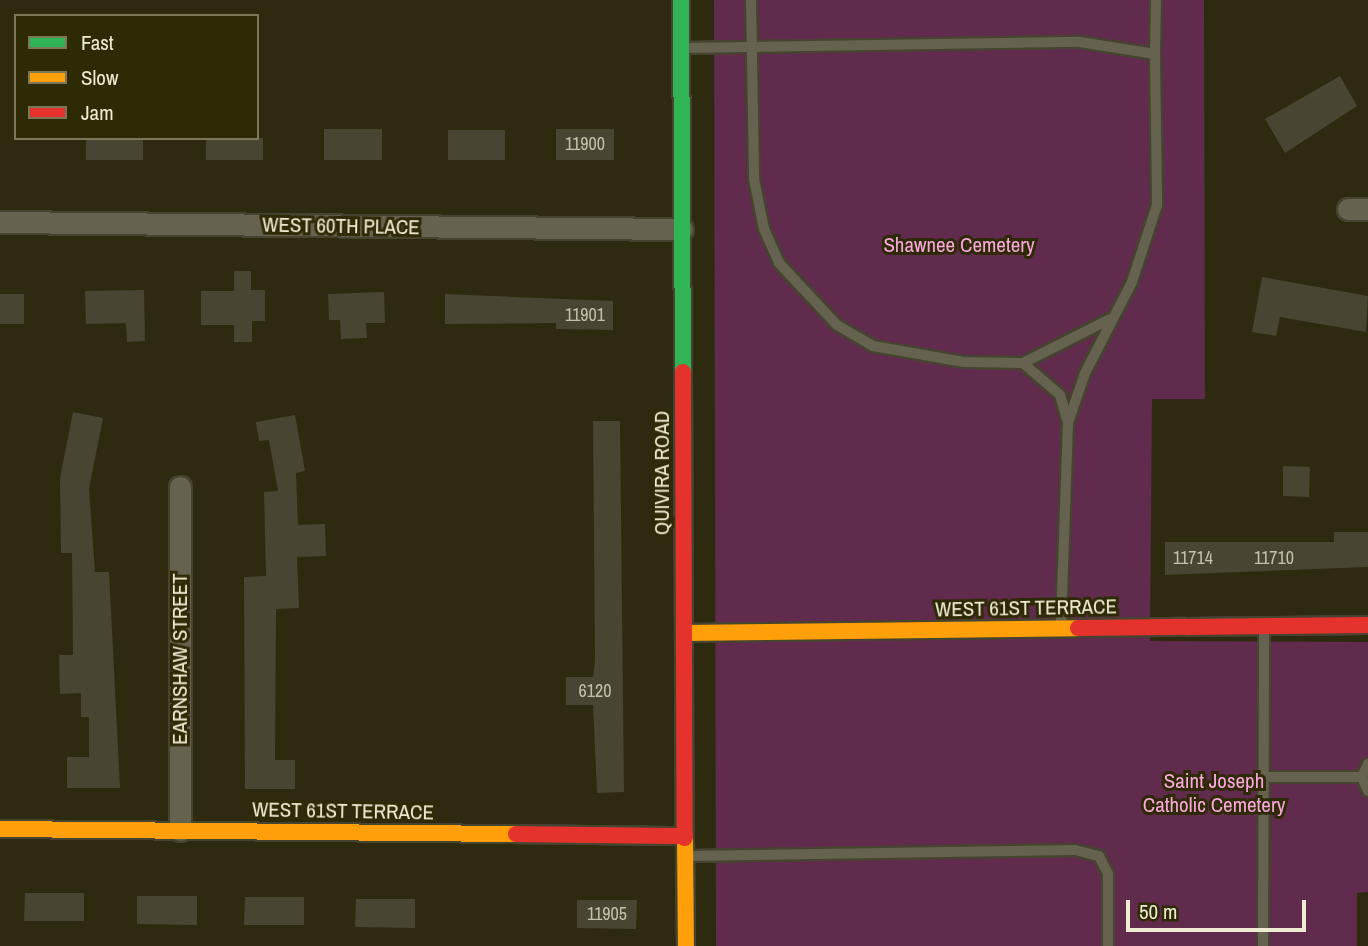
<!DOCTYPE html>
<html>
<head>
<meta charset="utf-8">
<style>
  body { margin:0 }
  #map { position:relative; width:1368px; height:946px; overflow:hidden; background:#2e2a0f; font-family:"Archivo Narrow",sans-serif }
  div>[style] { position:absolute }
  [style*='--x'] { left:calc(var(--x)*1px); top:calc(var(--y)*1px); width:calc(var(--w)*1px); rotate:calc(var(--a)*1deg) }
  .green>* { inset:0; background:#602b4c }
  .building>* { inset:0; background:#484632 }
  .roads { filter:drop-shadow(2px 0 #464330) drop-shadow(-2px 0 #464330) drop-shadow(0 2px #464330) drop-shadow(0 -2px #464330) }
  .lane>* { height:10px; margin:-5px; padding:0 5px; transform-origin:5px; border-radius:5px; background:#656250 }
  .street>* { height:21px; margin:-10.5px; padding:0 10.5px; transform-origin:10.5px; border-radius:10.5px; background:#656250 }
  .fast>* { height:16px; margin:-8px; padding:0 8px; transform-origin:8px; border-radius:8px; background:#30b455 }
  .slow>* { height:16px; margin:-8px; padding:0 8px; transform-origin:8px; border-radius:8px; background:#ff9f0a }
  .jam>* { height:16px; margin:-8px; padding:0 8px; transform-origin:8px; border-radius:8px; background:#e5322d }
  span { translate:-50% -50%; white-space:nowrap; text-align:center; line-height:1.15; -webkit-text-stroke:6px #2f2a06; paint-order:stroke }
  .number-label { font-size:18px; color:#c4c2aa }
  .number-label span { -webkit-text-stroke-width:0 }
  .street-label { font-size:21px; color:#eeebd2 }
  .park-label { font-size:21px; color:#f9a7dd }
  .legend { position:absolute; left:14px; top:14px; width:245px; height:126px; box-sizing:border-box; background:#2f2a06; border:2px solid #7b7758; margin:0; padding:9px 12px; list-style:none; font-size:21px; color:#eeebd2 }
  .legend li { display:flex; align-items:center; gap:14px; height:35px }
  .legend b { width:35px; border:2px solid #7b7758 }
  .scale { position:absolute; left:1126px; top:900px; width:180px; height:32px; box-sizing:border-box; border:4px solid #eeebd2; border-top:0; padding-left:9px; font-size:21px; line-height:24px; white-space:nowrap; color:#eeebd2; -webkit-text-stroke:5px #2f2a06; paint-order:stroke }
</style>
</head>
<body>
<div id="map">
  <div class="green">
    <div style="clip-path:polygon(714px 0,1204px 0,1205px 399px,1152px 399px,1150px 641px,1368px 642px,1368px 892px,1357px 893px,1357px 946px,716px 946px)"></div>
  </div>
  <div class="building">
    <div style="clip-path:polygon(1340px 76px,1357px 106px,1285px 153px,1265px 119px)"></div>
    <div style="clip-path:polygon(324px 129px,382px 129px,382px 160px,324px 160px)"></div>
    <div style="clip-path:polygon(556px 129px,614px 129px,614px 160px,556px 160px)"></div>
    <div style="clip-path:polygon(448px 130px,505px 130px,505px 160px,448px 160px)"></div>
    <div style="clip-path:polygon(86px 138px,143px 138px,143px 160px,86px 160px)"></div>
    <div style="clip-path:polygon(206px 138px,263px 138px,263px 160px,206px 160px)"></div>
    <div style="clip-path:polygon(234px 271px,251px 271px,251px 290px,265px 290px,265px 321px,252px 321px,252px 342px,234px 342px,234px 325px,201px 325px,201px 291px,234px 291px)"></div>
    <div style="clip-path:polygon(1262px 277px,1368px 296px,1366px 332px,1280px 317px,1276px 336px,1252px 332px)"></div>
    <div style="clip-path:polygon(144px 290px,145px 341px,127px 342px,126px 323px,86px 324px,85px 291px)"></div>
    <div style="clip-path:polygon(384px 292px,385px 323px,366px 323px,367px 338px,341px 339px,340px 320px,329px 320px,328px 294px)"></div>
    <div style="clip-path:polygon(0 294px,24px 294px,24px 324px,0 324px)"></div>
    <div style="clip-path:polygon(445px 294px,613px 301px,613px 330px,556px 329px,556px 323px,445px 324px)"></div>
    <div style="clip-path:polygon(73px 412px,103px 418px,89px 489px,95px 572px,109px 572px,120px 788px,67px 788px,67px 757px,89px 757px,89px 717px,81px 717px,81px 693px,60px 694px,59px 655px,73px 655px,72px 553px,61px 553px,60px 478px)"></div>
    <div style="clip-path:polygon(295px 415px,305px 471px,296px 473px,298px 525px,325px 524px,326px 556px,297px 557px,299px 608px,276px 609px,275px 760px,295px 760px,295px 789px,245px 789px,244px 577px,266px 576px,264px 492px,278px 491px,269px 440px,259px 441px,256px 422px)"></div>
    <div style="clip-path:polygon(593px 421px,620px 421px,624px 792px,597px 793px,593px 705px,566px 705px,566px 677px,593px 677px,595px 660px)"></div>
    <div style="clip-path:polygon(1283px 466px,1310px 467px,1309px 497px,1283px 496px)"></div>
    <div style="clip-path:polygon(1334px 532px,1368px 532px,1368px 567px,1165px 575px,1165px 542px,1334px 542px)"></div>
    <div style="clip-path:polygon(25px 893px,84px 893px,84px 921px,24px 921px)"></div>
    <div style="clip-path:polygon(137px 896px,197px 896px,197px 925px,137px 924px)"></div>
    <div style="clip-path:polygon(245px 897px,304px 897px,304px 925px,244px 925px)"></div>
    <div style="clip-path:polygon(356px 899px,415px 899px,415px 928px,355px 927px)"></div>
    <div style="clip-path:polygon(577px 900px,637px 900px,636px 929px,577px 928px)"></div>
  </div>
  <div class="roads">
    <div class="lane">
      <div style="--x:751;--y:0;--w:179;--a:89"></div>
      <div style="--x:754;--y:179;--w:51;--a:78.7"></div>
      <div style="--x:764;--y:229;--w:37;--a:66"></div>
      <div style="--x:779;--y:263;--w:85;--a:46.9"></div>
      <div style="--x:837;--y:325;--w:42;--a:30.3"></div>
      <div style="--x:873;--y:346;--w:92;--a:10"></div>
      <div style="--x:964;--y:362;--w:59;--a:1"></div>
      <div style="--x:1023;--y:363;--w:49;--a:40.9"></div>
      <div style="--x:1060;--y:395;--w:29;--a:74"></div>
      <div style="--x:684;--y:48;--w:396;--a:-0.9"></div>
      <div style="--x:1080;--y:42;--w:76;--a:9.1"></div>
      <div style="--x:1155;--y:54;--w:151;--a:89.2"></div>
      <div style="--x:1157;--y:205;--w:81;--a:108"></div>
      <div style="--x:1132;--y:282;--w:102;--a:117.3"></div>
      <div style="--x:1085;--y:373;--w:53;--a:108.8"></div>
      <div style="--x:1068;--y:423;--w:205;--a:92"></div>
      <div style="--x:1155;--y:54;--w:54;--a:-88.9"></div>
      <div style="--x:1023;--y:363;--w:97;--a:-26.8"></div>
      <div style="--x:1368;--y:764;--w:14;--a:115"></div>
      <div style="--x:1362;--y:777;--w:15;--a:67"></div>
      <div style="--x:1263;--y:777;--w:99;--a:0"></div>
      <div style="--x:688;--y:856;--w:387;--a:-0.9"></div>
      <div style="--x:1075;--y:850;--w:25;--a:14"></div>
      <div style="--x:1099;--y:856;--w:20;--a:63"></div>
      <div style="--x:1108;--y:874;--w:72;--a:90"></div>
      <div style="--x:1263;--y:946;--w:319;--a:-89.8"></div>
    </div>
    <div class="street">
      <div style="--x:1348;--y:209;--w:20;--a:0"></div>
      <div style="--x:0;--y:222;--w:682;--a:0.59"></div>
      <div style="--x:180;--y:830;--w:343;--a:-90"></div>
    </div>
    <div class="fast">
      <div style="--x:681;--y:0;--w:372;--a:89.7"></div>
    </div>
    <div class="slow">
      <div style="--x:684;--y:633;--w:394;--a:-0.7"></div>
      <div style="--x:0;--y:829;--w:516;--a:0.56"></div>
      <div style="--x:685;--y:838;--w:108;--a:89.5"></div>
    </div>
    <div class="jam">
      <div style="--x:683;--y:372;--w:466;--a:89.8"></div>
      <div style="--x:1078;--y:628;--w:290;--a:-0.6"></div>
      <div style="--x:516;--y:834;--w:169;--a:0.7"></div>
    </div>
  </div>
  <div class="number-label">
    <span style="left:585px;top:144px">11900</span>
    <span style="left:585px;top:315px">11901</span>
    <span style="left:1193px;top:558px">11714</span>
    <span style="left:1274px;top:558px">11710</span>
    <span style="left:595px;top:691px">6120</span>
    <span style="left:607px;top:914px">11905</span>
  </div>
  <div class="street-label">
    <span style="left:341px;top:226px;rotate:1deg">WEST 60TH PLACE</span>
    <span style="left:662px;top:473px;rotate:-90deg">QUIVIRA ROAD</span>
    <span style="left:1026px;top:608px;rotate:-1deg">WEST 61ST TERRACE</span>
    <span style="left:180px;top:659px;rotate:-90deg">EARNSHAW STREET</span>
    <span style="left:343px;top:811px;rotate:1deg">WEST 61ST TERRACE</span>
  </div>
  <div class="park-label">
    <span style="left:959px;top:245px">Shawnee Cemetery</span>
    <span style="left:1214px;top:793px">Saint Joseph<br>Catholic Cemetery</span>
  </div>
  <ul class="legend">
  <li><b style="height:9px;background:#30b455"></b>Fast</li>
  <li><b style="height:9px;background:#ff9f0a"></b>Slow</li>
  <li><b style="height:9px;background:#e5322d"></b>Jam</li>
  </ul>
  <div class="scale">50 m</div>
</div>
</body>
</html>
